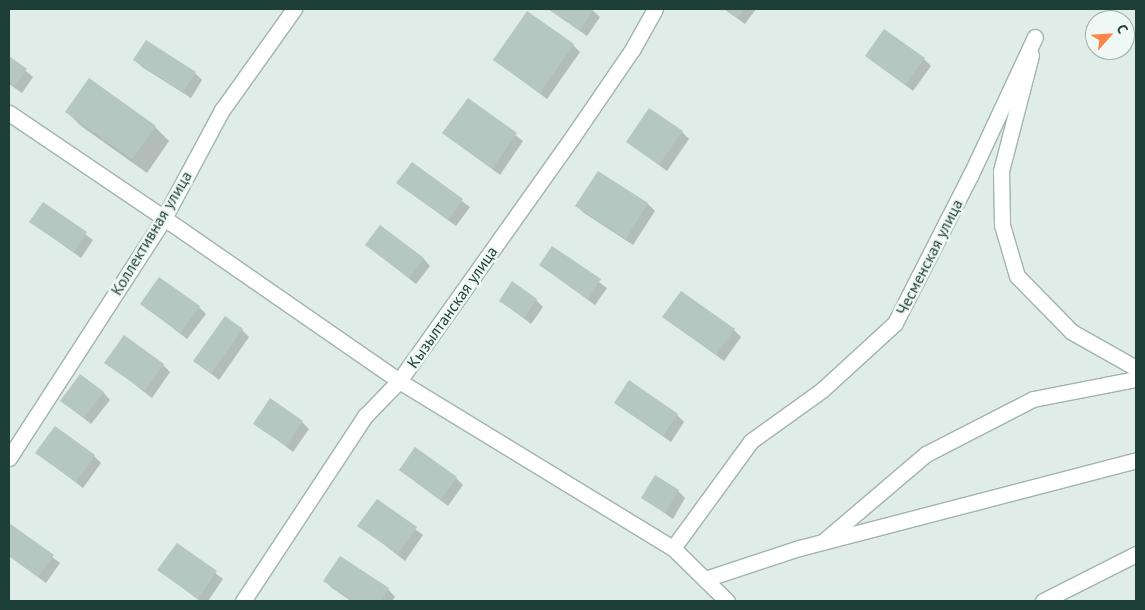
<!DOCTYPE html>
<html>
<head>
<meta charset="utf-8">
<style>
  body { margin:0 }
  #map { position:relative; width:1145px; height:610px; overflow:hidden; background:#dfece7; font-family:"PT Sans",sans-serif }
  div>[style] { position:absolute }
  [style*='--x'] { left:calc(var(--x)*1px); top:calc(var(--y)*1px); width:calc(var(--w)*1px); rotate:calc(var(--a)*1deg) }
  .shadow>* { inset:0; background:#0003 }
  .building>* { inset:0; background:#b4c7c1 }
  .roads { filter:drop-shadow(1px 0 #a1b4af) drop-shadow(-1px 0 #a1b4af) drop-shadow(0 1px #a1b4af) drop-shadow(0 -1px #a1b4af) }
  .lane>* { height:15px; margin:-7.5px; padding:0 7.5px; transform-origin:7.5px; border-radius:7.5px; background:#fff }
  .street>* { height:15px; margin:-7.5px; padding:0 7.5px; transform-origin:7.5px; border-radius:7.5px; background:#fff }
  span { translate:-50% -50%; white-space:nowrap; text-align:center; line-height:1.15; -webkit-text-stroke:5px #f0f8f5; paint-order:stroke }
  .street-label { font-size:16px; color:#1e3e38 }
  .frame { position:absolute; inset:0; border:10px solid #1e3e38; pointer-events:none }
  .north { position:absolute; left:1085px; top:10px; width:50px; height:50px; box-sizing:border-box; background:#f0f8f5; border:1px solid #9caea9; border-radius:50%; rotate:64deg; font-size:14px; font-weight:700; line-height:20px; text-align:center; color:#1e3e38 }
  .north::after { content:''; display:block; margin:auto; width:18px; height:22px; background:#ff844a; clip-path:polygon(50% 0,100% 100%,50% 72%,0 100%) }
</style>
</head>
<body>
<div id="map">
  <div class="shadow">
    <div style="clip-path:polygon(548px 9px,591px 9px,600px 17px,587px 36px)"></div>
    <div style="clip-path:polygon(724px 9px,756px 9px,745px 24px)"></div>
    <div style="clip-path:polygon(573px 45px,580px 52px,547px 99px,494px 60px)"></div>
    <div style="clip-path:polygon(867px 56px,924px 59px,931px 66px,913px 91px)"></div>
    <div style="clip-path:polygon(9px 57px,33px 77px,22px 93px,9px 84px)"></div>
    <div style="clip-path:polygon(135px 60px,195px 73px,202px 80px,191px 98px,142px 67px)"></div>
    <div style="clip-path:polygon(468px 99px,523px 141px,500px 175px,444px 133px)"></div>
    <div style="clip-path:polygon(67px 112px,155px 127px,169px 141px,147px 173px,81px 126px)"></div>
    <div style="clip-path:polygon(682px 132px,689px 139px,667px 171px,627px 141px)"></div>
    <div style="clip-path:polygon(412px 164px,470px 207px,456px 226px,398px 183px)"></div>
    <div style="clip-path:polygon(598px 172px,648px 204px,655px 211px,633px 245px,584px 213px,577px 206px)"></div>
    <div style="clip-path:polygon(43px 204px,93px 240px,81px 258px,31px 222px)"></div>
    <div style="clip-path:polygon(367px 245px,423px 258px,430px 266px,416px 284px)"></div>
    <div style="clip-path:polygon(552px 247px,607px 288px,595px 305px,540px 265px)"></div>
    <div style="clip-path:polygon(536px 300px,543px 307px,531px 324px,501px 301px)"></div>
    <div style="clip-path:polygon(142px 304px,199px 307px,206px 314px,187px 339px)"></div>
    <div style="clip-path:polygon(664px 317px,734px 330px,741px 337px,724px 361px)"></div>
    <div style="clip-path:polygon(242px 330px,249px 337px,219px 380px,195px 361px)"></div>
    <div style="clip-path:polygon(106px 362px,163px 365px,170px 372px,152px 398px)"></div>
    <div style="clip-path:polygon(103px 392px,110px 400px,91px 424px,62px 401px)"></div>
    <div style="clip-path:polygon(615px 403px,677px 415px,684px 422px,671px 442px)"></div>
    <div style="clip-path:polygon(302px 422px,309px 429px,293px 452px,255px 423px)"></div>
    <div style="clip-path:polygon(37px 453px,94px 456px,101px 463px,83px 488px)"></div>
    <div style="clip-path:polygon(400px 470px,456px 478px,463px 485px,448px 506px)"></div>
    <div style="clip-path:polygon(678px 491px,685px 498px,673px 519px,643px 498px)"></div>
    <div style="clip-path:polygon(377px 500px,423px 535px,405px 561px,359px 525px)"></div>
    <div style="clip-path:polygon(9px 524px,60px 563px,46px 583px,9px 556px)"></div>
    <div style="clip-path:polygon(177px 544px,223px 579px,208px 601px,200px 601px,159px 570px)"></div>
    <div style="clip-path:polygon(340px 557px,388px 589px,395px 597px,392px 601px,351px 601px,332px 588px,325px 581px)"></div>
  </div>
  <div class="building">
    <div style="clip-path:polygon(549px 9px,594px 9px,580px 30px)"></div>
    <div style="clip-path:polygon(725px 9px,744px 9px,738px 18px)"></div>
    <div style="clip-path:polygon(527px 11px,574px 44px,540px 93px,493px 60px)"></div>
    <div style="clip-path:polygon(884px 29px,925px 58px,905px 85px,865px 56px)"></div>
    <div style="clip-path:polygon(146px 40px,196px 72px,183px 92px,133px 60px)"></div>
    <div style="clip-path:polygon(9px 56px,27px 69px,14px 87px,9px 83px)"></div>
    <div style="clip-path:polygon(89px 78px,156px 126px,132px 159px,65px 112px)"></div>
    <div style="clip-path:polygon(468px 98px,517px 133px,492px 169px,442px 133px)"></div>
    <div style="clip-path:polygon(649px 108px,683px 131px,659px 165px,626px 142px)"></div>
    <div style="clip-path:polygon(412px 162px,463px 199px,448px 220px,396px 183px)"></div>
    <div style="clip-path:polygon(598px 171px,648px 203px,626px 239px,575px 206px)"></div>
    <div style="clip-path:polygon(43px 202px,87px 232px,74px 252px,29px 222px)"></div>
    <div style="clip-path:polygon(380px 225px,424px 258px,409px 278px,365px 245px)"></div>
    <div style="clip-path:polygon(552px 246px,601px 279px,588px 299px,539px 265px)"></div>
    <div style="clip-path:polygon(159px 277px,200px 306px,180px 333px,140px 304px)"></div>
    <div style="clip-path:polygon(512px 281px,537px 299px,524px 318px,499px 301px)"></div>
    <div style="clip-path:polygon(681px 291px,735px 329px,716px 355px,662px 317px)"></div>
    <div style="clip-path:polygon(225px 316px,243px 329px,211px 374px,193px 361px)"></div>
    <div style="clip-path:polygon(124px 335px,164px 364px,145px 391px,104px 363px)"></div>
    <div style="clip-path:polygon(80px 374px,104px 392px,84px 418px,60px 401px)"></div>
    <div style="clip-path:polygon(629px 380px,678px 414px,663px 436px,614px 403px)"></div>
    <div style="clip-path:polygon(270px 398px,303px 421px,286px 446px,253px 424px)"></div>
    <div style="clip-path:polygon(55px 426px,95px 455px,76px 482px,35px 453px)"></div>
    <div style="clip-path:polygon(415px 447px,457px 477px,440px 500px,399px 470px)"></div>
    <div style="clip-path:polygon(655px 475px,679px 490px,665px 513px,641px 498px)"></div>
    <div style="clip-path:polygon(377px 499px,417px 527px,398px 554px,357px 526px)"></div>
    <div style="clip-path:polygon(9px 523px,54px 555px,38px 577px,9px 556px)"></div>
    <div style="clip-path:polygon(177px 543px,217px 571px,198px 599px,157px 570px)"></div>
    <div style="clip-path:polygon(340px 556px,389px 588px,381px 601px,353px 601px,323px 581px)"></div>
  </div>
  <div class="roads">
    <div class="lane">
      <div style="--x:1031;--y:55;--w:120;--a:104.5"></div>
      <div style="--x:1001;--y:171;--w:54;--a:88.9"></div>
      <div style="--x:1002;--y:225;--w:53;--a:73.6"></div>
      <div style="--x:1017;--y:276;--w:78;--a:45.5"></div>
      <div style="--x:1072;--y:332;--w:73;--a:29.4"></div>
      <div style="--x:826;--y:539;--w:131;--a:-40.4"></div>
      <div style="--x:926;--y:454;--w:120;--a:-27.2"></div>
      <div style="--x:1033;--y:399;--w:105;--a:-11"></div>
      <div style="--x:705;--y:579;--w:99;--a:-18.3"></div>
      <div style="--x:799;--y:548;--w:348;--a:-14.6"></div>
    </div>
    <div class="street">
      <div style="--x:9;--y:113;--w:187;--a:34.1"></div>
      <div style="--x:164;--y:218;--w:286;--a:34.7"></div>
      <div style="--x:399;--y:381;--w:321;--a:31.4"></div>
      <div style="--x:673;--y:548;--w:76;--a:44.5"></div>
      <div style="--x:9;--y:458;--w:286;--a:-57.1"></div>
      <div style="--x:164;--y:218;--w:123;--a:-61.8"></div>
      <div style="--x:222;--y:110;--w:124;--a:-54.5"></div>
      <div style="--x:673;--y:548;--w:132;--a:-53.9"></div>
      <div style="--x:751;--y:441;--w:87;--a:-35.7"></div>
      <div style="--x:822;--y:390;--w:99;--a:-42.5"></div>
      <div style="--x:895;--y:323;--w:167;--a:-63"></div>
      <div style="--x:971;--y:174;--w:151;--a:-65"></div>
      <div style="--x:243;--y:601;--w:222;--a:-56.6"></div>
      <div style="--x:365;--y:416;--w:49;--a:-45.8"></div>
      <div style="--x:399;--y:381;--w:297;--a:-54.6"></div>
      <div style="--x:571;--y:139;--w:108;--a:-55.6"></div>
      <div style="--x:632;--y:50;--w:47;--a:-60.7"></div>
      <div style="--x:1043;--y:601;--w:104;--a:-26.8"></div>
    </div>
  </div>
  <div class="street-label">
    <span style="left:151px;top:233px;rotate:-59deg">Коллективная улица</span>
    <span style="left:929px;top:257px;rotate:-63deg">Чесменская улица</span>
    <span style="left:452px;top:307px;rotate:-55deg">Кызылтанская улица</span>
  </div>
  <div class="frame"></div>
  <div class="north">С</div>
</div>
</body>
</html>
